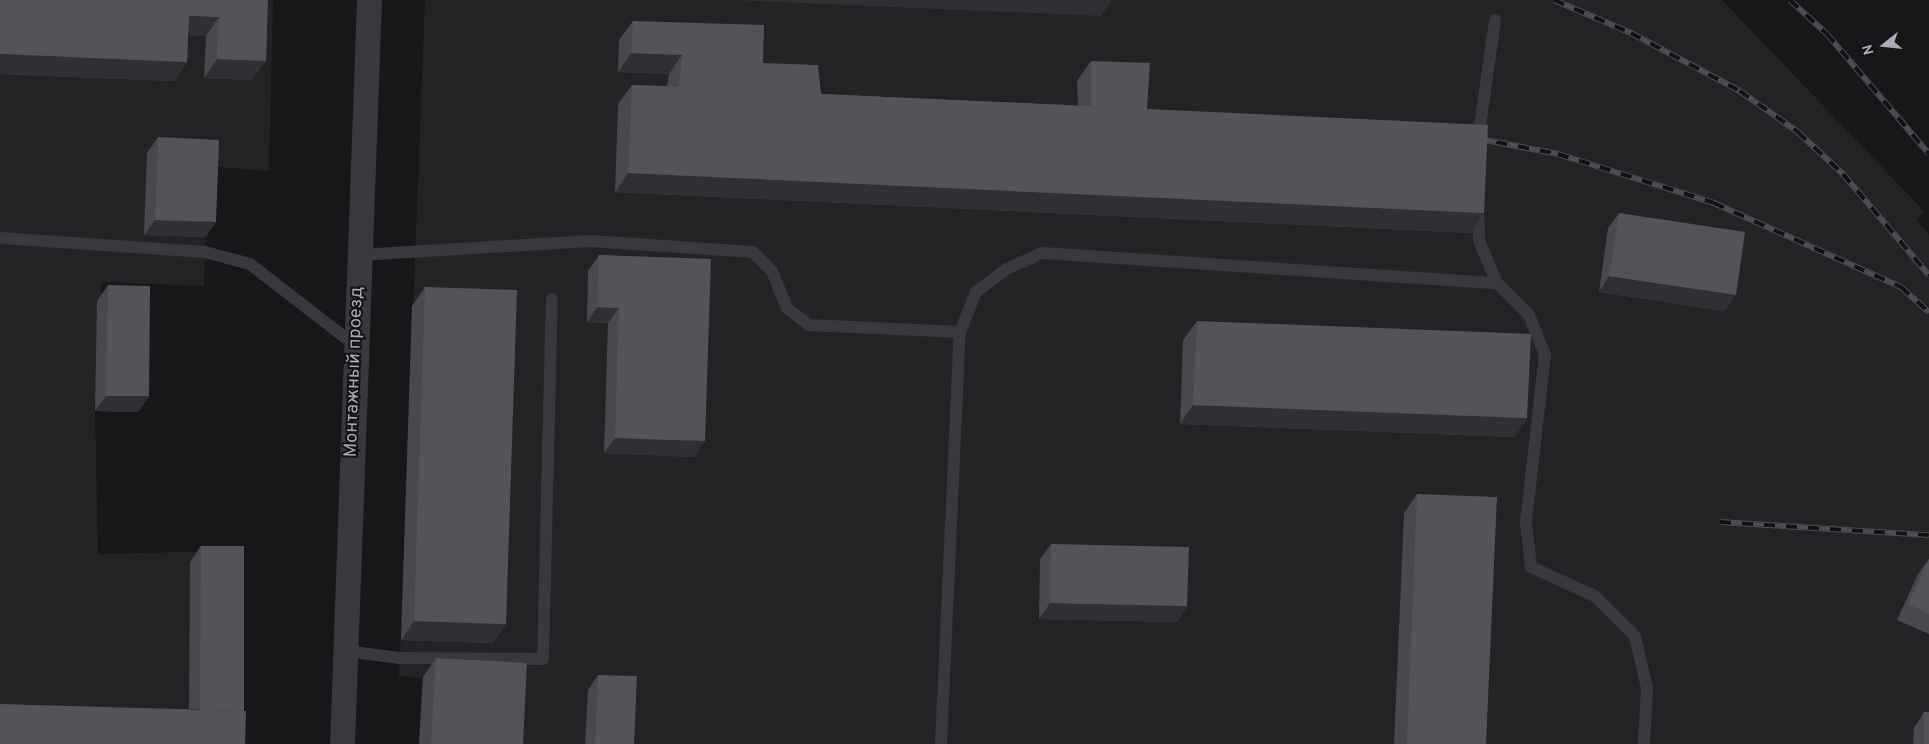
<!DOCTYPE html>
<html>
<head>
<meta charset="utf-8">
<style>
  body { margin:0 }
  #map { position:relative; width:1929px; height:744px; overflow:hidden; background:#171719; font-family:Overpass,sans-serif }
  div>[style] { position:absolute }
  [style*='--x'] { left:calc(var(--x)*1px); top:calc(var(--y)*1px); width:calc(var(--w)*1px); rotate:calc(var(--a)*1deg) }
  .built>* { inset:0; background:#232326 }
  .lane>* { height:12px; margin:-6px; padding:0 6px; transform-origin:6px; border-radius:6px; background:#38383e }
  .street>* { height:25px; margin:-12.5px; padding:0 12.5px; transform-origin:12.5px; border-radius:12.5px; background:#38383e }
  .rail>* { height:5.5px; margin-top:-2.75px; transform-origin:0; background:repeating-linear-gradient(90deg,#121214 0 11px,#4d4e55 0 22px); box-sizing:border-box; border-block:1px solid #4d4e55 }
  .wall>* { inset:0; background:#48484e }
  .shaded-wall>* { inset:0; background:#303034 }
  .building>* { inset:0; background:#53535a }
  span { translate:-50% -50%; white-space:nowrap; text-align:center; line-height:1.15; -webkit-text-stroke:4px #121214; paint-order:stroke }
  .street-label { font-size:18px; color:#aaacb9 }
  .north { position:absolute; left:1859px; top:20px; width:50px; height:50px; -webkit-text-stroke:4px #121214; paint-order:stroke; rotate:254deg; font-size:14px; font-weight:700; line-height:20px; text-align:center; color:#aaacb9 }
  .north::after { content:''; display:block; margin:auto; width:18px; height:22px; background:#aaacb9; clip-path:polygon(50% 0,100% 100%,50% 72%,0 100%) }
</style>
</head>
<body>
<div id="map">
  <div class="built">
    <div style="clip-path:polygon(0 0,273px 0,269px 171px,208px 166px,204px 286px,102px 282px,95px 411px,98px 554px,225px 551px,223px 744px,0 744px)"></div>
    <div style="clip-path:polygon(425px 0,1722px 0,1924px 211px,1917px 221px,1929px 235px,1929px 744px,419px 744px,422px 678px,399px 676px)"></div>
  </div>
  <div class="lane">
    <div style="--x:1478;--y:140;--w:121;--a:-81.9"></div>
    <div style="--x:1478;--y:205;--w:36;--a:88"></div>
    <div style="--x:1479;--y:241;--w:46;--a:66.8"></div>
    <div style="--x:0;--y:238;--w:205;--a:3.9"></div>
    <div style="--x:205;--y:252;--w:47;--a:14.9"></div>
    <div style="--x:250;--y:264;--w:134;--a:37.7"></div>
    <div style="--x:360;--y:255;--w:231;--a:-3.5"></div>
    <div style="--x:591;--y:241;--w:162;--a:3.9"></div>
    <div style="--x:753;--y:252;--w:27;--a:45"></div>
    <div style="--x:772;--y:271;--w:40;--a:68"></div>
    <div style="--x:787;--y:308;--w:28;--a:38"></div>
    <div style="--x:809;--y:325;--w:151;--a:2.7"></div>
    <div style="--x:345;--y:651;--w:55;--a:7.3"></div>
    <div style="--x:400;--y:658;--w:143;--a:0.4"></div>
    <div style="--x:543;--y:659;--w:360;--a:-88.6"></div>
    <div style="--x:941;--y:744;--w:412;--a:-87.4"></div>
    <div style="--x:960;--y:332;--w:43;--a:-68.2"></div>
    <div style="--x:976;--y:292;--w:36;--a:-37"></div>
    <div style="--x:1005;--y:270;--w:41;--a:-24.7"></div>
    <div style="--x:1042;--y:253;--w:456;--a:3.8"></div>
    <div style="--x:1497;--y:283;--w:45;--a:45"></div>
    <div style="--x:1529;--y:315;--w:43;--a:68.2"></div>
    <div style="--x:1545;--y:355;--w:169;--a:96.5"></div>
    <div style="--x:1526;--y:523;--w:44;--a:83.5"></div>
    <div style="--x:1531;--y:567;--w:70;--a:24.4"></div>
    <div style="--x:1595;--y:596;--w:57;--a:45"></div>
    <div style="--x:1635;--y:636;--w:53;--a:77"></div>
    <div style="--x:1647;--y:688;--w:56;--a:93.1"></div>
  </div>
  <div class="street">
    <div style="--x:342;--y:744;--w:744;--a:-87.92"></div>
  </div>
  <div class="rail">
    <div style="--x:1554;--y:0;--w:84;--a:23.2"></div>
    <div style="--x:1631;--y:33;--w:123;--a:28"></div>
    <div style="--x:1740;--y:91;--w:71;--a:35.3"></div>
    <div style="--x:1798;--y:132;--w:62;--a:43"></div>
    <div style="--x:1843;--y:174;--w:133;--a:49.6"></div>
    <div style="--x:1790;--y:0;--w:50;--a:42.6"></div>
    <div style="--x:1827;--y:34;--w:157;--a:49.6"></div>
    <div style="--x:1475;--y:138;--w:85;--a:10.9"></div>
    <div style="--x:1558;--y:154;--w:164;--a:17.4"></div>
    <div style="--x:1714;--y:203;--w:205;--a:24.2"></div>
    <div style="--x:1901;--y:287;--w:38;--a:42"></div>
    <div style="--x:1720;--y:522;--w:209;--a:3.6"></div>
  </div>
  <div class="wall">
    <div style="clip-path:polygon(268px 0,252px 80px,204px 78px,206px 36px,188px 35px,187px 62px,174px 81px,0 74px)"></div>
    <div style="clip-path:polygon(633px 21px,763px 63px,821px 94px,1078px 106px,1077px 81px,1091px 61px,1147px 109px,1484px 213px,1471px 233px,615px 192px,618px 104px,632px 85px,667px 86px,669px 74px,618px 72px,619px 40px)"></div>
    <div style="clip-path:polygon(158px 137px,206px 237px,144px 235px,147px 153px)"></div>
    <div style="clip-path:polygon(1619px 213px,1725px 311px,1599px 292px,1608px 228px)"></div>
    <div style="clip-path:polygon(599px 255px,694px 457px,604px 453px,608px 323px,587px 322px,588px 271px)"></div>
    <div style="clip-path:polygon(108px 285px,149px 396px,138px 412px,95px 411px,97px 301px)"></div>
    <div style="clip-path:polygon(425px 287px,506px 624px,493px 643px,401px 640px,412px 306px)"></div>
    <div style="clip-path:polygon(1197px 321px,1527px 418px,1514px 437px,1180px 424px,1183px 340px)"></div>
    <div style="clip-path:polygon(1417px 494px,1486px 744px,1394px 744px,1404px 513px)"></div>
    <div style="clip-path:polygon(1051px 544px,1187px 606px,1177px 622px,1039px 619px,1040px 559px)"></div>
    <div style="clip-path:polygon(201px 546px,244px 711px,189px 709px,190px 562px)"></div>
    <div style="clip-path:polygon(1929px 559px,1929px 634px,1897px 620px,1918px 574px)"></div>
    <div style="clip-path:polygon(436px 658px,523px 744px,419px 744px,423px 677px)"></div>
    <div style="clip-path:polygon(598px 675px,634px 744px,585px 744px,588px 690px)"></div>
    <div style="clip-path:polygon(1924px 712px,1929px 744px,1913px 744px,1914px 728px)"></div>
  </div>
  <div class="shaded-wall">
    <div style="clip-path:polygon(734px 0,1112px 0,1101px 16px)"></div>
    <div style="clip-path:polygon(189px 16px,219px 17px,206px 36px,176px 35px)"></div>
    <div style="clip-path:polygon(631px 53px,682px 55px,669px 74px,618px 72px)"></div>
    <div style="clip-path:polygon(0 54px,187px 62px,174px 81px,0 74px)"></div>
    <div style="clip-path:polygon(217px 59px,266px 61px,252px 80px,204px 78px)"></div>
    <div style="clip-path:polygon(628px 173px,1484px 213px,1471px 233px,615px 192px)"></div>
    <div style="clip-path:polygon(155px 220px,216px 222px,206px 237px,144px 235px)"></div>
    <div style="clip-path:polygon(1609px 276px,1736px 295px,1725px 311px,1599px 292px)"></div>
    <div style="clip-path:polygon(597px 307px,619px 308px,608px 323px,587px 322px)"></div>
    <div style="clip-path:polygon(106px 396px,149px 396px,138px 412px,95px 411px)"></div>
    <div style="clip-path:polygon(1193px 405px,1527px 418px,1514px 437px,1180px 424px)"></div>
    <div style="clip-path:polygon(615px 438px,705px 441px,694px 457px,604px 453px)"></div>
    <div style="clip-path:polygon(1050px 603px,1187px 606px,1177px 622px,1039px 619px)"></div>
    <div style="clip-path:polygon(414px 621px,506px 624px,493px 643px,401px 640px)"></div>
  </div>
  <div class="building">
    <div style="clip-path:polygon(0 0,268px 0,266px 61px,217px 59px,219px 17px,189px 16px,187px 62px,0 54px)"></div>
    <div style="clip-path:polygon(633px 21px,764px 25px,763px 63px,818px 65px,821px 94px,1091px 106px,1091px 61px,1150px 63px,1147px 109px,1488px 125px,1484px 213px,628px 173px,632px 85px,679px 87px,682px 55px,631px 53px)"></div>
    <div style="clip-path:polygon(158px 137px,219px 140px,216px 222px,155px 220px)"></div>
    <div style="clip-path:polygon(1619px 213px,1745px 232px,1736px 295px,1609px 276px)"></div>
    <div style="clip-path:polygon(599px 255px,711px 259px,705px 441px,615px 438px,619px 308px,597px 307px)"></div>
    <div style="clip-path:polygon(108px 285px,150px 286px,149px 396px,106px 396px)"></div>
    <div style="clip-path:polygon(425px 287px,517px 290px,506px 624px,414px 621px)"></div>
    <div style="clip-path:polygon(1197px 321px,1531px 334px,1527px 418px,1193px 405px)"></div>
    <div style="clip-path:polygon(1417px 494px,1497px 497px,1486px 744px,1407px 744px)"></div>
    <div style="clip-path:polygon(1051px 544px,1189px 547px,1187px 606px,1050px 603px)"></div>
    <div style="clip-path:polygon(201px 546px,244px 546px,244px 711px,200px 710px)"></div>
    <div style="clip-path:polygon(1929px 559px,1929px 614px,1908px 604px)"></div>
    <div style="clip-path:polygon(436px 658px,527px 663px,523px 744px,431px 744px)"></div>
    <div style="clip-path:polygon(598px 675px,637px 676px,634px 744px,595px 744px)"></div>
    <div style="clip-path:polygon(0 704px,246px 711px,245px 744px,0 744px)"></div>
    <div style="clip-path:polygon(1924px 712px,1929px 712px,1929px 744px,1924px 744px)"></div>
  </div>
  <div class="street-label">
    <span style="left:355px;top:372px;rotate:-88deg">Монтажный проезд</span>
  </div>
  <div class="north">N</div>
</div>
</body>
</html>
